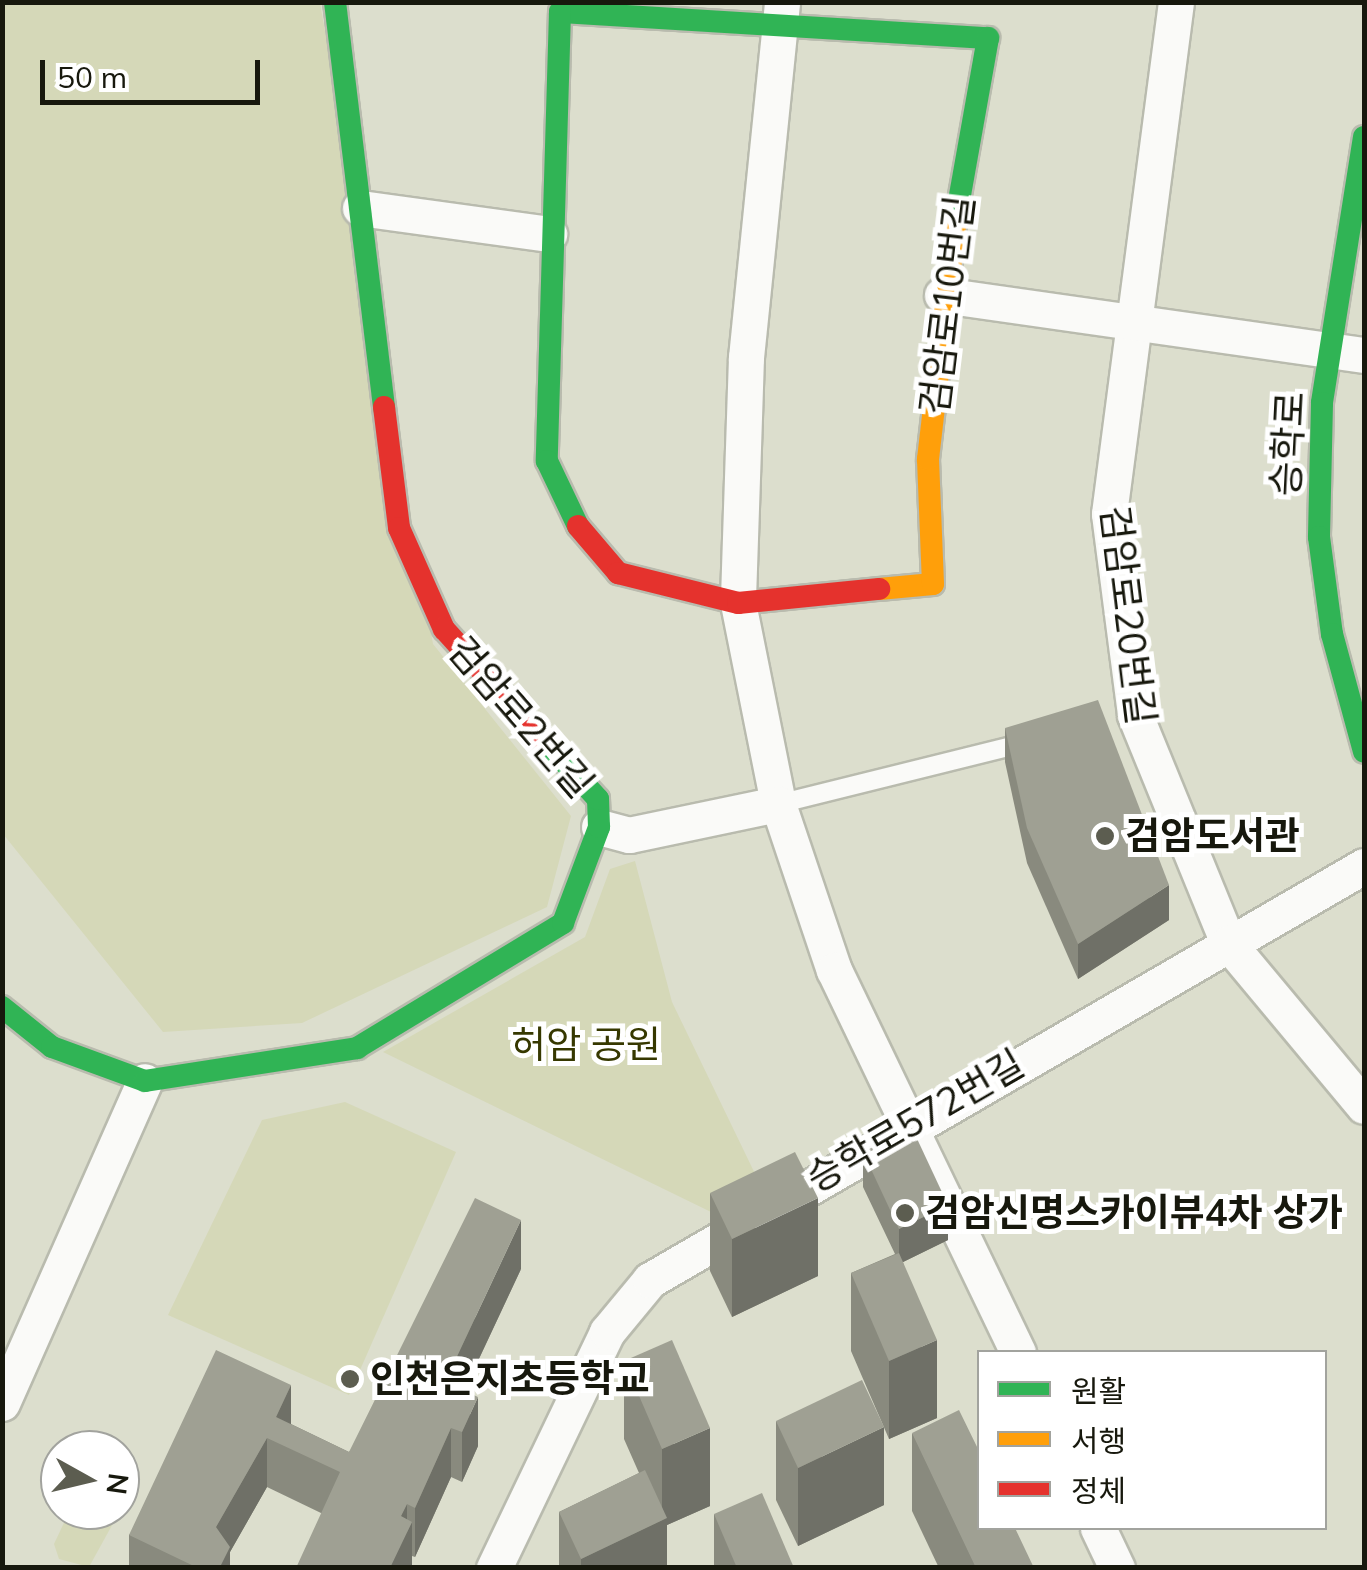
<!DOCTYPE html>
<html>
<head>
<meta charset="utf-8">
<style>
  body { margin:0 }
  #map { position:relative; width:1367px; height:1570px; overflow:hidden; background:#dcdecd; font-family:Mulish,"Noto Sans KR",sans-serif }
  div>[style] { position:absolute }
  [style*='--x'] { left:calc(var(--x)*1px); top:calc(var(--y)*1px); width:calc(var(--w)*1px); rotate:calc(var(--a)*1deg) }
  .green>* { inset:0; background:#d5d8b8 }
  .roads { filter:drop-shadow(2px 0 #b9bbae) drop-shadow(-2px 0 #b9bbae) drop-shadow(0 2px #b9bbae) drop-shadow(0 -2px #b9bbae) }
  .lane>* { height:18px; margin:-9px; padding:0 9px; transform-origin:9px; border-radius:9px; background:#fafaf8 }
  .street>* { height:35px; margin:-17.5px; padding:0 17.5px; transform-origin:17.5px; border-radius:17.5px; background:#fafaf8 }
  .fast>* { height:22px; margin:-11px; padding:0 11px; transform-origin:11px; border-radius:11px; background:#30b455 }
  .slow>* { height:22px; margin:-11px; padding:0 11px; transform-origin:11px; border-radius:11px; background:#ff9f0a }
  .jam>* { height:22px; margin:-11px; padding:0 11px; transform-origin:11px; border-radius:11px; background:#e5322d }
  .wall>* { inset:0; background:#898a7e }
  .shaded-wall>* { inset:0; background:#6f7067 }
  .building>* { inset:0; background:#9fa093 }
  .dots>* { width:28px; height:28px; translate:-50% -50%; box-sizing:border-box; border:5px solid #fff; border-radius:50% }
  span { translate:-50% -50%; white-space:nowrap; text-align:center; line-height:1.15; -webkit-text-stroke:10px #fff; paint-order:stroke }
  .street-label { font-size:38px; color:#17180d }
  .poi-label { font-size:38px; color:#17180d; font-weight:700 }
  .left { translate:0 -50%; text-align:left }
  .park-label { font-size:38px; color:#363800 }
  .frame { position:absolute; inset:0; border:5px solid #17180d; pointer-events:none }
  .legend { position:absolute; left:977px; top:1350px; width:350px; height:180px; box-sizing:border-box; background:#fff; border:2px solid #a2a39e; margin:0; padding:12px 18px; list-style:none; font-size:30px; color:#17180d }
  .legend li { display:flex; align-items:center; gap:20px; height:50px }
  .legend b { width:50px; border:2px solid #a2a39e }
  .north { position:absolute; left:40px; top:1430px; width:100px; height:100px; box-sizing:border-box; background:#fff; border:2px solid #a2a39e; border-radius:50%; rotate:98deg; font-size:28px; font-weight:700; line-height:40px; text-align:center; color:#17180d }
  .north::after { content:''; display:block; margin:auto; width:35px; height:45px; background:#5c5d50; clip-path:polygon(50% 0,100% 100%,50% 72%,0 100%) }
  .scale { position:absolute; left:40px; top:60px; width:220px; height:45px; box-sizing:border-box; border:5px solid #17180d; border-top:0; padding-left:12px; font-size:30px; line-height:35px; white-space:nowrap; color:#17180d; -webkit-text-stroke:8px #fff; paint-order:stroke }
</style>
</head>
<body>
<div id="map">
  <div class="green">
    <div style="clip-path:polygon(2px 3px,320px 3px,433px 644px,571px 816px,547px 907px,302px 1023px,163px 1032px,3px 834px)"></div>
    <div style="clip-path:polygon(635px 861px,672px 1002px,760px 1184px,711px 1212px,383px 1052px,585px 937px,610px 869px)"></div>
    <div style="clip-path:polygon(345px 1102px,456px 1152px,349px 1395px,168px 1315px,262px 1120px)"></div>
    <div style="clip-path:polygon(70px 1510px,113px 1510px,116px 1518px,89px 1567px,59px 1559px,54px 1544px)"></div>
  </div>
  <div class="roads">
    <div class="lane">
      <div style="--x:778;--y:804;--w:258;--a:-13.9"></div>
    </div>
    <div class="street">
      <div style="--x:1176;--y:2;--w:516;--a:97.46"></div>
      <div style="--x:1109;--y:514;--w:203;--a:82.6"></div>
      <div style="--x:1135;--y:715;--w:246;--a:67.8"></div>
      <div style="--x:1228;--y:943;--w:212;--a:50.2"></div>
      <div style="--x:782;--y:3;--w:356;--a:95.8"></div>
      <div style="--x:746;--y:357;--w:246;--a:91.9"></div>
      <div style="--x:738;--y:603;--w:205;--a:78.7"></div>
      <div style="--x:778;--y:804;--w:175;--a:71.4"></div>
      <div style="--x:834;--y:970;--w:424;--a:64.3"></div>
      <div style="--x:360;--y:208;--w:191;--a:7.8"></div>
      <div style="--x:942;--y:295;--w:426;--a:8.1"></div>
      <div style="--x:599;--y:827;--w:31;--a:15"></div>
      <div style="--x:629;--y:835;--w:152;--a:-11.8"></div>
      <div style="--x:2;--y:1403;--w:352;--a:-66.1"></div>
      <div style="--x:1098;--y:1528;--w:44;--a:64.6"></div>
      <div style="--x:494;--y:1568;--w:262;--a:-64.4"></div>
      <div style="--x:607;--y:1332;--w:67;--a:-50.4"></div>
      <div style="--x:650;--y:1280;--w:825;--a:-30.11"></div>
    </div>
    <div class="fast">
      <div style="--x:335;--y:2;--w:408;--a:83.1"></div>
      <div style="--x:560;--y:12;--w:429;--a:3.5"></div>
      <div style="--x:988;--y:38;--w:189;--a:100.1"></div>
      <div style="--x:560;--y:12;--w:449;--a:91.7"></div>
      <div style="--x:547;--y:461;--w:72;--a:64.5"></div>
      <div style="--x:1364;--y:137;--w:269;--a:99"></div>
      <div style="--x:1322;--y:403;--w:134;--a:91.3"></div>
      <div style="--x:1319;--y:537;--w:98;--a:82.4"></div>
      <div style="--x:1332;--y:634;--w:122;--a:74.8"></div>
      <div style="--x:2;--y:1007;--w:64;--a:38.7"></div>
      <div style="--x:52;--y:1047;--w:99;--a:20.1"></div>
      <div style="--x:145;--y:1081;--w:215;--a:-8.8"></div>
      <div style="--x:357;--y:1048;--w:241;--a:-31.2"></div>
      <div style="--x:563;--y:923;--w:103;--a:-69.4"></div>
      <div style="--x:599;--y:827;--w:28;--a:-92"></div>
      <div style="--x:598;--y:799;--w:76;--a:-132.3"></div>
    </div>
    <div class="slow">
      <div style="--x:879;--y:589;--w:54;--a:-5.3"></div>
      <div style="--x:933;--y:584;--w:125;--a:-92.3"></div>
      <div style="--x:928;--y:459;--w:237;--a:-83.4"></div>
    </div>
    <div class="jam">
      <div style="--x:384;--y:407;--w:122;--a:82.9"></div>
      <div style="--x:399;--y:528;--w:111;--a:66"></div>
      <div style="--x:444;--y:629;--w:154;--a:47.9"></div>
      <div style="--x:578;--y:526;--w:62;--a:49.6"></div>
      <div style="--x:618;--y:573;--w:124;--a:14"></div>
      <div style="--x:738;--y:603;--w:142;--a:-5.7"></div>
    </div>
  </div>
  <div class="wall">
    <div style="clip-path:polygon(1005px 728px,1169px 920px,1078px 979px,1027px 863px,1005px 762px)"></div>
    <div style="clip-path:polygon(863px 1152px,948px 1240px,903px 1262px,937px 1418px,889px 1439px,851px 1351px,851px 1273px,895px 1254px,863px 1187px)"></div>
    <div style="clip-path:polygon(710px 1193px,818px 1276px,732px 1317px,710px 1271px)"></div>
    <div style="clip-path:polygon(521px 1269px,464px 1391px,478px 1446px,462px 1482px,451px 1477px,415px 1557px,412px 1556px,412px 1568px,321px 1513px,267px 1487px,230px 1552px,230px 1568px,129px 1568px,129px 1535px,291px 1385px,291px 1424px,349px 1452px)"></div>
    <div style="clip-path:polygon(624px 1361px,710px 1506px,667px 1525px,667px 1568px,559px 1568px,559px 1512px,639px 1473px,624px 1439px)"></div>
    <div style="clip-path:polygon(776px 1421px,884px 1505px,798px 1546px,776px 1500px)"></div>
    <div style="clip-path:polygon(912px 1433px,1034px 1568px,939px 1568px,912px 1511px)"></div>
    <div style="clip-path:polygon(714px 1514px,794px 1568px,714px 1568px)"></div>
  </div>
  <div class="shaded-wall">
    <div style="clip-path:polygon(1169px 885px,1169px 920px,1078px 979px,1078px 944px)"></div>
    <div style="clip-path:polygon(818px 1198px,818px 1276px,732px 1317px,732px 1239px)"></div>
    <div style="clip-path:polygon(948px 1205px,948px 1240px,899px 1264px,899px 1229px)"></div>
    <div style="clip-path:polygon(521px 1220px,521px 1269px,445px 1431px,445px 1382px)"></div>
    <div style="clip-path:polygon(937px 1340px,937px 1418px,889px 1439px,889px 1361px)"></div>
    <div style="clip-path:polygon(291px 1385px,291px 1434px,276px 1417px)"></div>
    <div style="clip-path:polygon(478px 1397px,478px 1446px,462px 1482px,462px 1432px)"></div>
    <div style="clip-path:polygon(884px 1427px,884px 1505px,798px 1546px,798px 1468px)"></div>
    <div style="clip-path:polygon(451px 1428px,451px 1477px,415px 1557px,415px 1508px)"></div>
    <div style="clip-path:polygon(710px 1428px,710px 1506px,667px 1525px,667px 1568px,581px 1568px,581px 1559px,662px 1520px,662px 1449px)"></div>
    <div style="clip-path:polygon(267px 1438px,267px 1487px,230px 1552px,230px 1568px,211px 1568px,216px 1527px)"></div>
    <div style="clip-path:polygon(407px 1504px,407px 1532px,412px 1522px,412px 1568px,390px 1568px,401px 1516px)"></div>
  </div>
  <div class="building">
    <div style="clip-path:polygon(1098px 700px,1169px 885px,1078px 944px,1027px 828px,1005px 728px)"></div>
    <div style="clip-path:polygon(912px 1128px,948px 1205px,899px 1229px,863px 1152px)"></div>
    <div style="clip-path:polygon(795px 1152px,818px 1198px,732px 1239px,710px 1193px)"></div>
    <div style="clip-path:polygon(475px 1198px,521px 1220px,445px 1382px,478px 1397px,462px 1432px,451px 1428px,415px 1508px,407px 1504px,401px 1516px,412px 1522px,390px 1568px,296px 1568px,340px 1472px,267px 1438px,216px 1527px,230px 1547px,221px 1565px,198px 1568px,129px 1535px,216px 1350px,291px 1385px,276px 1417px,349px 1452px)"></div>
    <div style="clip-path:polygon(899px 1253px,937px 1340px,889px 1361px,851px 1273px)"></div>
    <div style="clip-path:polygon(672px 1340px,710px 1428px,662px 1449px,624px 1361px)"></div>
    <div style="clip-path:polygon(862px 1380px,884px 1427px,798px 1468px,776px 1421px)"></div>
    <div style="clip-path:polygon(959px 1410px,980px 1453px,980px 1528px,1015px 1528px,1034px 1568px,976px 1568px,912px 1433px)"></div>
    <div style="clip-path:polygon(645px 1470px,667px 1518px,581px 1559px,559px 1512px)"></div>
    <div style="clip-path:polygon(762px 1493px,794px 1568px,737px 1568px,714px 1514px)"></div>
  </div>
  <div class="dots">
    <div style="left:1105px;top:836px;background:#5c5d50"></div>
    <div style="left:905px;top:1213px;background:#5c5d50"></div>
    <div style="left:350px;top:1379px;background:#5c5d50"></div>
  </div>
  <div class="street-label">
    <span style="left:947px;top:305px;rotate:-83deg">검암로10번길</span>
    <span style="left:1288px;top:444px;rotate:-87deg">승학로</span>
    <span style="left:1128px;top:615px;rotate:83deg">검암로20번길</span>
    <span style="left:521px;top:717px;rotate:49deg">검암로2번길</span>
    <span style="left:915px;top:1121px;rotate:-30deg">승학로572번길</span>
  </div>
  <div class="poi-label">
    <span class="left" style="left:1125px;top:836px">검암도서관</span>
    <span class="left" style="left:925px;top:1213px">검암신명스카이뷰4차 상가</span>
    <span class="left" style="left:370px;top:1379px">인천은지초등학교</span>
  </div>
  <div class="park-label">
    <span style="left:586px;top:1045px">허암 공원</span>
  </div>
  <div class="frame"></div>
  <ul class="legend">
  <li><b style="height:12px;background:#30b455"></b>원활</li>
  <li><b style="height:12px;background:#ff9f0a"></b>서행</li>
  <li><b style="height:12px;background:#e5322d"></b>정체</li>
  </ul>
  <div class="north">N</div>
  <div class="scale">50 m</div>
</div>
</body>
</html>
